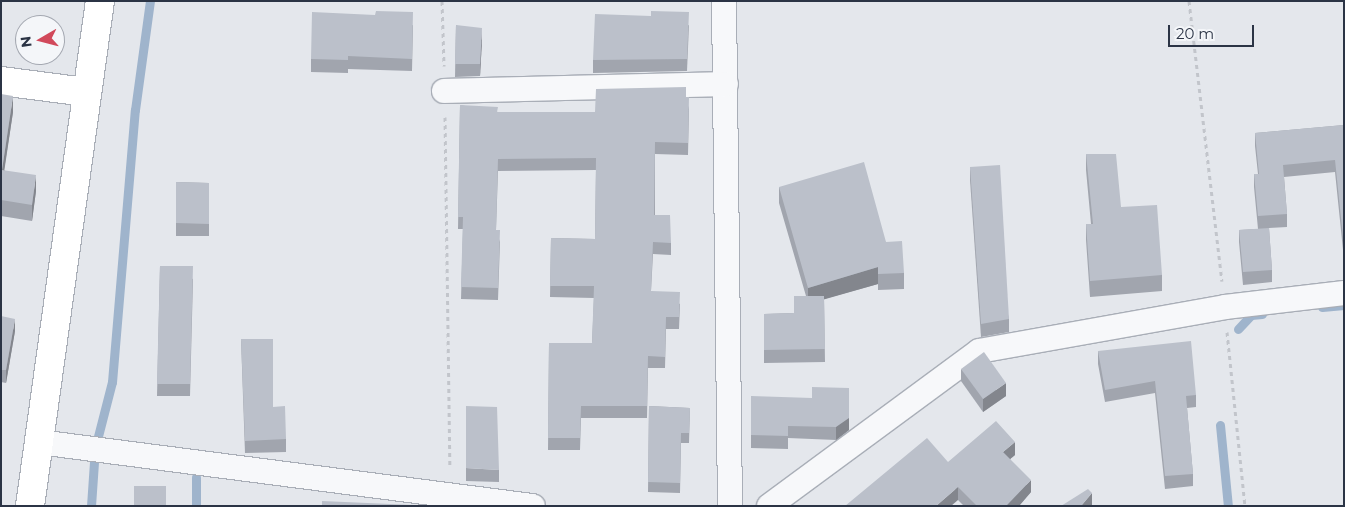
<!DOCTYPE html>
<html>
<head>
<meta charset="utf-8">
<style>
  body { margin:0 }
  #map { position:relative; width:1345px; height:507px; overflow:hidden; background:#e4e7ec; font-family:Montserrat,sans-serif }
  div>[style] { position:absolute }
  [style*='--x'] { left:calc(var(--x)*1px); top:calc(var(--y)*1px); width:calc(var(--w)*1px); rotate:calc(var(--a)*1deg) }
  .stream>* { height:9px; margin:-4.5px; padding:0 4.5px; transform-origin:4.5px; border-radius:4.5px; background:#9fb4cc }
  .path>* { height:3px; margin-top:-1.5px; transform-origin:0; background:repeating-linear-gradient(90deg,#c2c5cb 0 4px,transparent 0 8px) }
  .roads { filter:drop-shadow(1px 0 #a9aeb7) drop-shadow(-1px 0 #a9aeb7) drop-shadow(0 1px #a9aeb7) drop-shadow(0 -1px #a9aeb7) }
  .street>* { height:24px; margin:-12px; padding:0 12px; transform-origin:12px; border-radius:12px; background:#f7f8fa }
  .secondary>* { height:28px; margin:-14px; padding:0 14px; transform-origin:14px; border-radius:14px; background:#fff }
  .wall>* { inset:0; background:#a1a5ae }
  .shaded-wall>* { inset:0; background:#83868d }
  .building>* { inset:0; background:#bbc0ca }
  span { translate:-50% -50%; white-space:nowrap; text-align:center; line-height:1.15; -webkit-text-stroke:4.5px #f4f6f9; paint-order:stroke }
  .frame { position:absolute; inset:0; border:2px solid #2b3445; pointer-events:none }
  .north { position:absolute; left:15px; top:15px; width:50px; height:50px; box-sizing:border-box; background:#f4f6f9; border:1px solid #a4a8b1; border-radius:50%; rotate:262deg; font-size:14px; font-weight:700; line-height:20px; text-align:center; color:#2b3445 }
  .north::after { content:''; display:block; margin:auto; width:18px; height:22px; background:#d1495b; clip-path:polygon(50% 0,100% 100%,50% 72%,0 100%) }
  .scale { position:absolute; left:1168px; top:25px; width:86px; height:22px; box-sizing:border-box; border:2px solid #2b3445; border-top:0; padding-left:6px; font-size:15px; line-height:18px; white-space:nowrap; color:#2b3445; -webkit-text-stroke:4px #f4f6f9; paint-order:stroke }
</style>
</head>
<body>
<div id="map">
  <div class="stream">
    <div style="--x:1322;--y:307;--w:22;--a:-5"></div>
    <div style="--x:1238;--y:329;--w:19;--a:-47"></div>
    <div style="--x:1251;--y:315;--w:11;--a:-5"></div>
    <div style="--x:1220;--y:425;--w:81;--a:84.4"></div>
    <div style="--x:196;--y:477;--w:29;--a:90"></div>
    <div style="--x:91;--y:506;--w:58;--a:-86.1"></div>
    <div style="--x:95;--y:448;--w:68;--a:-75.6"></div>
    <div style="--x:112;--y:382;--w:273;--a:-85.2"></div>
    <div style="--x:135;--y:110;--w:110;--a:-82.2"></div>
  </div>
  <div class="path">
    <div style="--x:442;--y:1;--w:65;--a:88.2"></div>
    <div style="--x:1189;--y:1;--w:282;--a:83.3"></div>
    <div style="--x:445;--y:117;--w:351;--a:89.2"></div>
    <div style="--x:1227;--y:332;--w:175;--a:84.1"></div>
  </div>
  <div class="roads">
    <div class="street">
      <div style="--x:724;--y:1;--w:505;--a:89.32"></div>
      <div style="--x:444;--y:91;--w:282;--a:-1.4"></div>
      <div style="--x:39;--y:442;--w:498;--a:7.4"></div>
      <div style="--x:769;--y:506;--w:261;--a:-36.4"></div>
      <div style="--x:979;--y:351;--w:250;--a:-10.1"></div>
      <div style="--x:1225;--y:307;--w:120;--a:-6.7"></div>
    </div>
    <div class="secondary">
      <div style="--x:1;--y:81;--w:86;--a:7.4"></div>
      <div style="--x:30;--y:506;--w:510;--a:-82.11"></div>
    </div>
  </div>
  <div class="wall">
    <div style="clip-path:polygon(413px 25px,412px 71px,348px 69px,348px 73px,311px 72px,311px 59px)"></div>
    <div style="clip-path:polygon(456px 25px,482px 40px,480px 76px,455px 77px)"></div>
    <div style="clip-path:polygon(689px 25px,687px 71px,593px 73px,593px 60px)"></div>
    <div style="clip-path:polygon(1px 94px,13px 112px,4px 170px,36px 191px,32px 221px,1px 216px)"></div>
    <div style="clip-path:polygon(686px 97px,689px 109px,688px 155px,655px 154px,655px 215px,671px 243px,671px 255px,653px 254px,651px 291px,680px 304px,679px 329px,666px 329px,665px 368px,648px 368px,647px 418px,581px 418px,580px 450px,548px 450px,549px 343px,592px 343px,594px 298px,550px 297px,551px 238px,595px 239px,596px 170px,498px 171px,496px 230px,500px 242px,498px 300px,461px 299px,463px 229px,458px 229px,460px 105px,498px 112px,595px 112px)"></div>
    <div style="clip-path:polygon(1344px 125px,1344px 250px,1343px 250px,1335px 172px,1284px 177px,1287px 214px,1287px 227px,1269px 228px,1272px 270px,1272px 282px,1243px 285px,1239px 242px,1239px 230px,1258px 229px,1254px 187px,1254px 174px,1258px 174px,1255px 146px,1255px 133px)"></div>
    <div style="clip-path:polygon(1086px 154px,1121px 207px,1162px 275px,1162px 291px,1090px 297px,1086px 240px,1086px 224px,1091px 224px,1086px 170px)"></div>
    <div style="clip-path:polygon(970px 167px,1009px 319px,1009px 332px,981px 337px,970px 180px)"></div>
    <div style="clip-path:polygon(176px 182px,209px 183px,209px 236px,176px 236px)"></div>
    <div style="clip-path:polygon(779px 187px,886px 242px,904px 273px,904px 289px,878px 290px,878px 284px,824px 299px,825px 362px,764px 363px,764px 314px,794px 313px,806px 296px,779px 203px)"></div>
    <div style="clip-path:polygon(160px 266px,193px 279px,190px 396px,157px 396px)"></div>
    <div style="clip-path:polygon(1px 316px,15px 331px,6px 383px,1px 382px)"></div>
    <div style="clip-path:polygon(241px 339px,273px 407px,286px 439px,286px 452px,245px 453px)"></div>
    <div style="clip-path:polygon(1098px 351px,1196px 395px,1196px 407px,1187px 408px,1193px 474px,1193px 486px,1165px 489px,1155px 393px,1105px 402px,1098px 364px)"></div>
    <div style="clip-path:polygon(961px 369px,1006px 396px,983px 412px,961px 381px)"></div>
    <div style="clip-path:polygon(751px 396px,849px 430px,836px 440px,788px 438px,788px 449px,751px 448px)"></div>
    <div style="clip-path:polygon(649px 406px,690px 408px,689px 443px,681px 443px,680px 493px,648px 492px)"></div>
    <div style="clip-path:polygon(1015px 455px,1010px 459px,1031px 492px,1019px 506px,964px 506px,958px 500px,948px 462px)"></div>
    <div style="clip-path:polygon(466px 468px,499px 470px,499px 482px,466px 481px)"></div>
  </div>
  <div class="shaded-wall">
    <div style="clip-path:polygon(482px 28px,482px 40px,480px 76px,480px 64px)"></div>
    <div style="clip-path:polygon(13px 96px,13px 112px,2px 186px,2px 170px)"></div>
    <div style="clip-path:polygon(36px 175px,36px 191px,32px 221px,32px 205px)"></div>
    <div style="clip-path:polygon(878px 267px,878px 284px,808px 304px,808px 288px)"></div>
    <div style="clip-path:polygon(15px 319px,15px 331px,6px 383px,6px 370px)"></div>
    <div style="clip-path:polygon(1006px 383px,1006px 396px,983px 412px,983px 399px)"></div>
    <div style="clip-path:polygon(849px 388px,849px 430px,836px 440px,836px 427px)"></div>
    <div style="clip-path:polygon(1015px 442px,1015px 455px,1003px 465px,1003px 452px)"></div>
    <div style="clip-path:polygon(1031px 480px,1031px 492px,1019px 506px,1006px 506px)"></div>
    <div style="clip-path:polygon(958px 487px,958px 500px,951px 506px,936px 506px)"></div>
    <div style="clip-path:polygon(1092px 493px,1092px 506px,1081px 506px)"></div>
  </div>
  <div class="building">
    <div style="clip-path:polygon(376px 11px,413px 12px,412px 59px,348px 56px,348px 60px,311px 59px,312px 12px,375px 15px)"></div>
    <div style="clip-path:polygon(651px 11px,689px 12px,687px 59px,593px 60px,595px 14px,651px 16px)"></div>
    <div style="clip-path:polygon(456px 25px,482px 28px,480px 64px,455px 64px)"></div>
    <div style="clip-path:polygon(686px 87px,686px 97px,689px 97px,688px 143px,655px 142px,654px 215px,670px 215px,671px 243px,653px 242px,651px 291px,680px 292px,679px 317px,666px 317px,665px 357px,648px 356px,647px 406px,581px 406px,580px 438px,548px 438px,549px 343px,592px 343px,594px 286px,550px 286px,551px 238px,595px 239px,596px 158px,498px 159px,496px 230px,500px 230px,498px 288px,461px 287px,463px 217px,458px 217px,460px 105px,498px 107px,497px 112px,595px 112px,596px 89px)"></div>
    <div style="clip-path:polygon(1px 94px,13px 96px,2px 170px,36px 175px,32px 205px,1px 200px)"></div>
    <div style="clip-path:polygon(1344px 125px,1344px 237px,1343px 237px,1335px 160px,1283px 165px,1287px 214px,1258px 216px,1254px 174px,1259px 174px,1255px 133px)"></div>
    <div style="clip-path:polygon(1086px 154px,1116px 154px,1121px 207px,1157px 205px,1162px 275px,1090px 281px,1086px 224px,1093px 224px)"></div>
    <div style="clip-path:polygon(864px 162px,886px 242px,902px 241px,904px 273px,878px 274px,878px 267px,808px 288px,779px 187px)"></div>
    <div style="clip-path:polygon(1000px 165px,1009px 319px,981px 324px,970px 167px)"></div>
    <div style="clip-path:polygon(176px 182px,209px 183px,209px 224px,176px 223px)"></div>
    <div style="clip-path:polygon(1269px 228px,1272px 270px,1243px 272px,1239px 230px)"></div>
    <div style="clip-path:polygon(160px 266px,193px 266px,190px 384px,157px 384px)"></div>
    <div style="clip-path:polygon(794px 296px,824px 296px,825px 349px,764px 350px,764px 314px,794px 313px)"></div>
    <div style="clip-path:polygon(1px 316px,15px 319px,6px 370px,1px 370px)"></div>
    <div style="clip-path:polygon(241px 339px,273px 339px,273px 407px,285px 406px,286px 439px,245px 441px)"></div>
    <div style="clip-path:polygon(1191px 341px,1196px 395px,1186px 396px,1193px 474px,1165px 476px,1155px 381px,1105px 390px,1098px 351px)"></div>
    <div style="clip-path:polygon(984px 352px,1006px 383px,983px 399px,961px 369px)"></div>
    <div style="clip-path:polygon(812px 387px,849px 388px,849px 418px,836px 427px,788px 426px,788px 436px,751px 435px,751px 396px,812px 398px)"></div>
    <div style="clip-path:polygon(466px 406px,497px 407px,499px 470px,466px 468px)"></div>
    <div style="clip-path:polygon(649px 406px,690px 408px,689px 433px,681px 433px,680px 483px,648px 482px)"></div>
    <div style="clip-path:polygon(996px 421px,1015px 442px,1003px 452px,1031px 480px,1006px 506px,977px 506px,958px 487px,936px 506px,845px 506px,927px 438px,948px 462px)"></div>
    <div style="clip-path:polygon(134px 486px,166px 486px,166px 506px,134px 506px)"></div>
    <div style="clip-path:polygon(1088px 489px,1092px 493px,1081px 506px,1061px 506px)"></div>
    <div style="clip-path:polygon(322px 501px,435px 506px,322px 506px)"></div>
  </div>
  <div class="frame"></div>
  <div class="north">N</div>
  <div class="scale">20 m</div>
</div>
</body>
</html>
